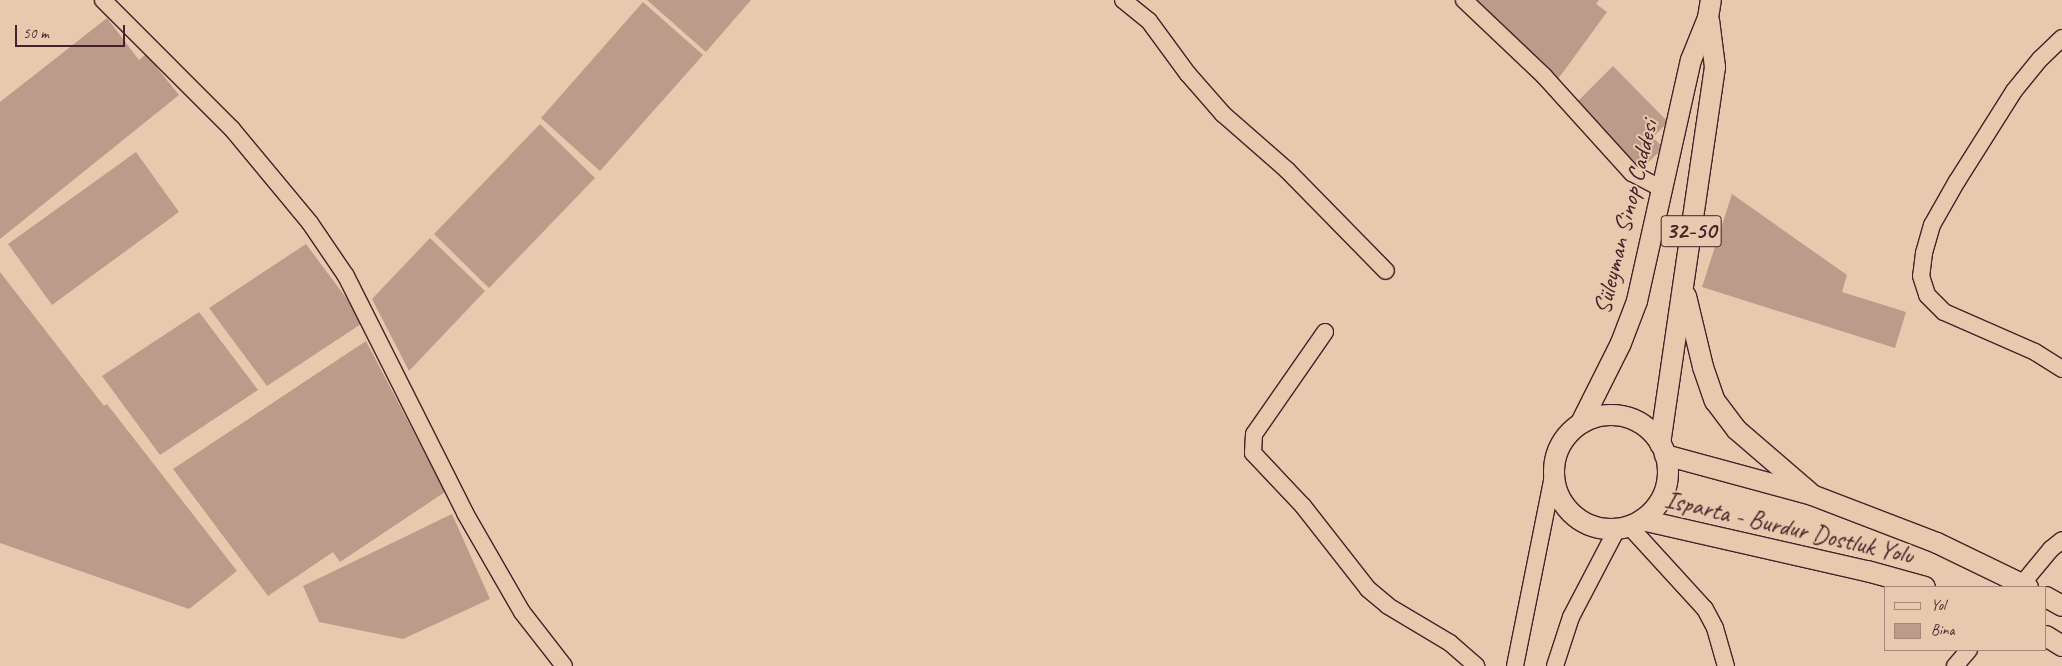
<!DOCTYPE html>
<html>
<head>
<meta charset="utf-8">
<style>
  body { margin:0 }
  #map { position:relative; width:2062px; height:666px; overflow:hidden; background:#e7caae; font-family:Caveat,sans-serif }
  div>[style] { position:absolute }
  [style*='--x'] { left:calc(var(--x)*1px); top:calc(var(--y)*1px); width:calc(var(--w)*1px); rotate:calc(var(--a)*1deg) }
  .building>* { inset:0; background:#bc9b8a }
  .roads { filter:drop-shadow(1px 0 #4a1f2b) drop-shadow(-1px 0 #4a1f2b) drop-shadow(0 1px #4a1f2b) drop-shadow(0 -1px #4a1f2b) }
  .minor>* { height:16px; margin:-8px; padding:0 8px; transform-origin:8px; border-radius:8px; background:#e7caae }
  .major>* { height:20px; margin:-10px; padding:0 10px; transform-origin:10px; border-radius:10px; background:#e7caae }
  .major>.ring { margin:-10px; padding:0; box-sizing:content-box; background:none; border:20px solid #e7caae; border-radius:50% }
  span { translate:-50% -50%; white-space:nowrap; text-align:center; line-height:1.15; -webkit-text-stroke:4px #e7caae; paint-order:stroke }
  .shield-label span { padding:1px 4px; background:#e7caae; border:1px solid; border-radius:4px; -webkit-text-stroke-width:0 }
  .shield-label { font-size:24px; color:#4a1f2b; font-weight:700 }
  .street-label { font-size:25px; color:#4a1f2b }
  .legend { position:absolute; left:1884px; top:586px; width:162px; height:65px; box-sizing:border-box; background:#e7caae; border:1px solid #a8867a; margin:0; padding:6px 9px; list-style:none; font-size:15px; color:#4a1f2b }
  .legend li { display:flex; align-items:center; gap:10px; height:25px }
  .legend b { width:25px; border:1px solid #a8867a }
  .scale { position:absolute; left:15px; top:25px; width:110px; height:22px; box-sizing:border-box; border:2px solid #4a1f2b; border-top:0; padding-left:6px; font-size:15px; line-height:18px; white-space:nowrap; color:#4a1f2b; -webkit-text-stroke:4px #e7caae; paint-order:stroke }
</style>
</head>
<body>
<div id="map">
  <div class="building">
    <div style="clip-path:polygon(647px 0,751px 0,706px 52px)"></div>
    <div style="clip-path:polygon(1473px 0,1599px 0,1596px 4px,1607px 12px,1558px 79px)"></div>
    <div style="clip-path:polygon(643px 2px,703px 55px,600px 171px,541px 118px)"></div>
    <div style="clip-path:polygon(107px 18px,139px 60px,146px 54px,179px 95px,0 239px,0 102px)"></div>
    <div style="clip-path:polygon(1613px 66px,1668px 122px,1653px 137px,1663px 148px,1639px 171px,1574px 105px)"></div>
    <div style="clip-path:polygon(540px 124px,595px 178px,489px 288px,434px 234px)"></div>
    <div style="clip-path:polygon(136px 152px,179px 212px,52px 305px,8px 244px)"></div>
    <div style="clip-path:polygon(1732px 194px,1847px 275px,1842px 292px,1906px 312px,1895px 348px,1702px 287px)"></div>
    <div style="clip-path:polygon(430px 238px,485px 291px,409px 371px,372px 299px)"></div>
    <div style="clip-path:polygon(306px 244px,364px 322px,267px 386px,209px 308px)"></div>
    <div style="clip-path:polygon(0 272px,104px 406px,107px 404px,237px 571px,189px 609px,0 543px)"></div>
    <div style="clip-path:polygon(199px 312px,258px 390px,160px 455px,102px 376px)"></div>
    <div style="clip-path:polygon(366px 341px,445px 492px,340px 562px,333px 552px,268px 596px,173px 469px)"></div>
    <div style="clip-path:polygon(452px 514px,490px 599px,403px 639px,319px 622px,303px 586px)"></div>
  </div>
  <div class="roads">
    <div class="minor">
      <div style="--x:103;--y:0;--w:182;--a:45"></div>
      <div style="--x:232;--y:129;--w:122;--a:50.3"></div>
      <div style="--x:310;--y:223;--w:64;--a:55.8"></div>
      <div style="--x:346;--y:276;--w:265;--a:63.3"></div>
      <div style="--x:465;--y:513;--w:114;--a:60.1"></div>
      <div style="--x:522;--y:612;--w:68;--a:52.1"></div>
      <div style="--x:1123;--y:0;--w:33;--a:39"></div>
      <div style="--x:1149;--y:21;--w:66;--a:53.7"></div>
      <div style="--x:1188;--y:74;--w:53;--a:48.8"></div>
      <div style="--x:1223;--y:114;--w:85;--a:41.2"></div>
      <div style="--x:1287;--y:170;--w:141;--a:45.6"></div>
      <div style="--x:1464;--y:0;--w:110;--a:43.5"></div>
      <div style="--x:1544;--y:76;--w:131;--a:47.8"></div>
      <div style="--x:1632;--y:173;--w:34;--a:28"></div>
      <div style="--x:2062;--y:38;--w:30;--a:136"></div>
      <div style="--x:2040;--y:59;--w:41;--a:129.1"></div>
      <div style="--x:2014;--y:91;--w:107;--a:122.3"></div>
      <div style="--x:1957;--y:181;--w:51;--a:119.6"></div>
      <div style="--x:1932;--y:225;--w:29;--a:106"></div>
      <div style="--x:1924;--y:253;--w:23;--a:97"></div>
      <div style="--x:1921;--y:276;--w:20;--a:72"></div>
      <div style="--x:1927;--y:295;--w:24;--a:45"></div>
      <div style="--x:1944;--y:312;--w:99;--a:23.7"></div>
      <div style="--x:2035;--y:352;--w:32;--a:32"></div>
      <div style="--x:1325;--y:332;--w:124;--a:124.8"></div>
      <div style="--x:1254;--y:434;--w:19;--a:93"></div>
      <div style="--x:1253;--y:453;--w:73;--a:46.7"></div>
      <div style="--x:1303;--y:506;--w:105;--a:51.9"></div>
      <div style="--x:1368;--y:589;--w:26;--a:40"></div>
      <div style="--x:1388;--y:606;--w:72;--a:30.8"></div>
      <div style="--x:1450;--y:643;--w:35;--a:41"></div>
      <div style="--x:1630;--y:527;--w:111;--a:47.6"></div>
      <div style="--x:1705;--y:609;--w:21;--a:62"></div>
      <div style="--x:1715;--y:628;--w:40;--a:74"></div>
      <div style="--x:2022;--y:584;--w:45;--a:-50.4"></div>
      <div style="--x:2051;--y:549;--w:14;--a:-39"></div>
      <div style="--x:1515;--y:666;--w:195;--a:-78.7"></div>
      <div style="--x:1555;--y:666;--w:52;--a:-71.9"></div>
      <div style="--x:1571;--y:617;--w:99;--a:-62.4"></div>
      <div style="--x:1955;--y:666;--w:21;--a:-49"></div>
    </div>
    <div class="major">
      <div style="--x:1686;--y:296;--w:73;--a:76.5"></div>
      <div style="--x:1703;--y:367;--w:36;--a:71"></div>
      <div style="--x:1715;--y:401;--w:36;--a:53"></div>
      <div style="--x:1737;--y:430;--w:95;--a:40.7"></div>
      <div class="ring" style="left:1554px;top:415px;width:94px;height:94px"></div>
      <div style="--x:1581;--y:423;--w:89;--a:-63.4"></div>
      <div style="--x:1621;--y:343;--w:45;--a:-69.1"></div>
      <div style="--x:1637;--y:301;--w:247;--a:-77.4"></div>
      <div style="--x:1691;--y:60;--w:45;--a:-68"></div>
      <div style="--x:1708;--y:18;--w:18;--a:-81"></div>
      <div style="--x:1660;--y:444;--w:381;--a:-81.7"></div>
      <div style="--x:1715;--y:67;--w:47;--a:-97.3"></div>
      <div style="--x:1665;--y:455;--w:152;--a:15.2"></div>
      <div style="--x:1812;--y:495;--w:134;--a:21"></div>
      <div style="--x:1937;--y:543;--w:101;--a:25.8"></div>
      <div style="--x:1642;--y:520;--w:231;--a:12.8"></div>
      <div style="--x:1867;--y:571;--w:60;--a:15.4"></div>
      <div style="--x:2046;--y:597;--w:18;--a:29"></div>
      <div style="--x:2046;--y:636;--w:19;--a:32"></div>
    </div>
  </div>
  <div class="shield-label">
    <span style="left:1691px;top:231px">32-50</span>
  </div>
  <div class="street-label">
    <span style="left:1626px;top:217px;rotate:-76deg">Süleyman Sinop Caddesi</span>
    <span style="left:1789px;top:528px;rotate:13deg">Isparta - Burdur Dostluk Yolu</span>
  </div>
  <ul class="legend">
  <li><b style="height:6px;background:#e7caae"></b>Yol</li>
  <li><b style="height:14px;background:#bc9b8a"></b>Bina</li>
  </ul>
  <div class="scale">50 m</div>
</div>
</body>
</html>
